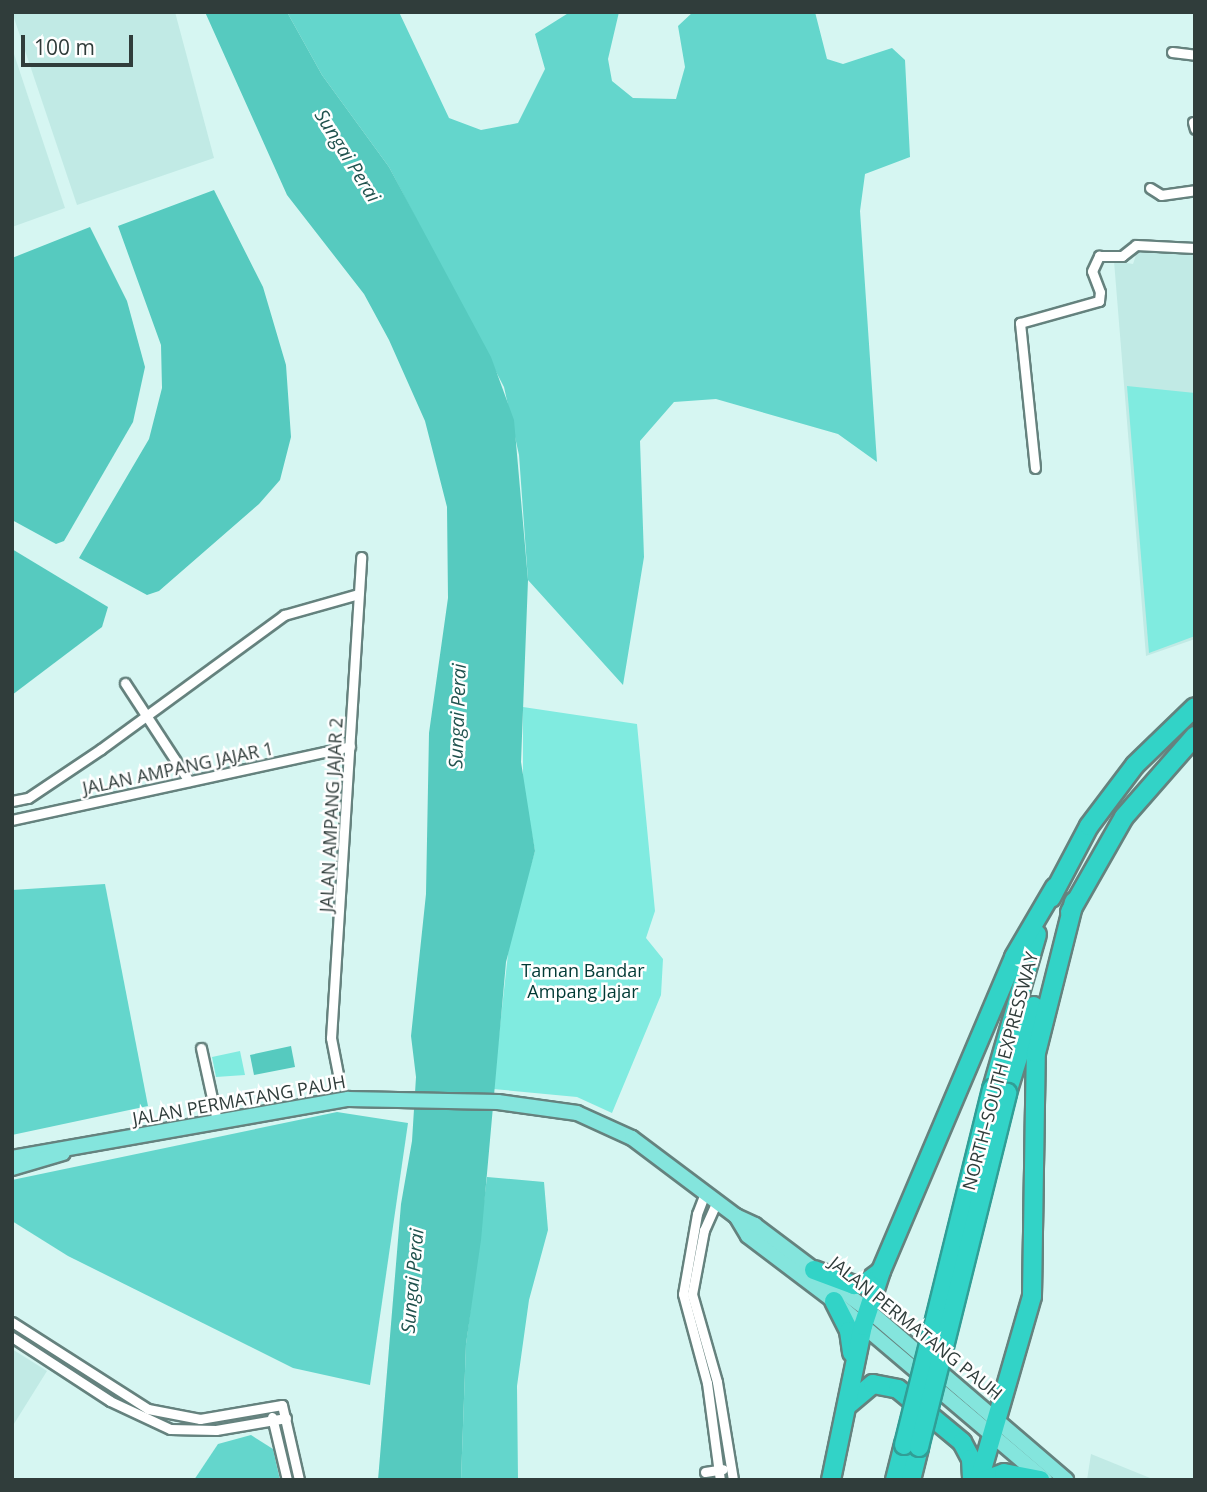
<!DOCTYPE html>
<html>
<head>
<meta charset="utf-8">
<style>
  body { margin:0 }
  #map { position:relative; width:1207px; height:1492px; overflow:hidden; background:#d6f6f2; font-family:"Open Sans",sans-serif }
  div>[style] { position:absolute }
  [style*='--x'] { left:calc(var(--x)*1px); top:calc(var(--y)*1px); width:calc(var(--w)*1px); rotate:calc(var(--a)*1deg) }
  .built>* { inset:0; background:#c1eae5 }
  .green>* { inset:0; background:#80ebe0 }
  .forest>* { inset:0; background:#64d6cc }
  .water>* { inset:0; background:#56cabf }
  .stream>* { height:2.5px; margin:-1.25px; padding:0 1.25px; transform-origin:1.25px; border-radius:1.25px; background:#56cabf }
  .roads { filter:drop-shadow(2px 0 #65827e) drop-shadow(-2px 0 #65827e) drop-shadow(0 2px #65827e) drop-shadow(0 -2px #65827e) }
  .street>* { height:9px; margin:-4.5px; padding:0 4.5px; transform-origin:4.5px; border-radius:4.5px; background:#fff }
  .primary>* { height:14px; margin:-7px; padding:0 7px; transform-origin:7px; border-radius:7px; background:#84e5dd }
  .highway>* { height:18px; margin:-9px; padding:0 9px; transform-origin:9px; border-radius:9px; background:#32d3c7 }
  .bridges { filter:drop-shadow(2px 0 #319e96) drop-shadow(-2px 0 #319e96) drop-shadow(0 2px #319e96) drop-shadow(0 -2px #319e96) }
  .highway-bridge>* { height:18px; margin:-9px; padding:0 9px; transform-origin:9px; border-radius:9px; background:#32d3c7 }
  span { translate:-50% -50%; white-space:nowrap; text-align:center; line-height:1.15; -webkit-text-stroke:5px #fff; paint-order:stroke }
  .street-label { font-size:18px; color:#303d3b }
  .park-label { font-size:18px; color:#003a35 }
  .water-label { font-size:19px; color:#20524e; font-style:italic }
  .frame { position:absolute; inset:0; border:14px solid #303d3b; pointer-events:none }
  .scale { position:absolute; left:21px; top:35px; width:112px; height:32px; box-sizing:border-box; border:4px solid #303d3b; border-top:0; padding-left:9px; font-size:21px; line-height:24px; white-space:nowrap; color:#303d3b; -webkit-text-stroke:5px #fff; paint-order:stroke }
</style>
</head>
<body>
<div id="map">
  <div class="built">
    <div style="clip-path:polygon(12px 12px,175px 12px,214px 158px,77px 205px)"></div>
    <div style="clip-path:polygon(12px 48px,65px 208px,12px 227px)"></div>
    <div style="clip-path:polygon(1138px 249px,1195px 251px,1195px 639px,1146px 656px,1114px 261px,1133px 264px)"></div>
    <div style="clip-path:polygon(12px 1349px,47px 1371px,12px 1427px)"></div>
    <div style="clip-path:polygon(1091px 1454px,1155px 1480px,1087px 1480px)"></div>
  </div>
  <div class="green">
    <div style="clip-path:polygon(1127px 386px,1195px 393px,1195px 636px,1149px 653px)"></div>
    <div style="clip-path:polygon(523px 707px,637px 724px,655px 911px,646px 938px,663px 959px,661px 995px,612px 1113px,577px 1097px,493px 1089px,510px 936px,535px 851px,523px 786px)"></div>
    <div style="clip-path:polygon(240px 1051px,245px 1075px,216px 1077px,212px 1057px)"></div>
  </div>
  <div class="forest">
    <div style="clip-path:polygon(287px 12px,399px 12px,449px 118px,481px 130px,518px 123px,545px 69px,535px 34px,570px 12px,619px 12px,608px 59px,612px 81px,633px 98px,676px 99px,685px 67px,678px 26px,693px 12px,815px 12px,827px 59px,843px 64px,892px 48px,905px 60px,910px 157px,865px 174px,860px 211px,877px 462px,838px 434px,716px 399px,674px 402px,640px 441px,644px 557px,623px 685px,528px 580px,519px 455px,504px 387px,389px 167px,322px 75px)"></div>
    <div style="clip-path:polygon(105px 884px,148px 1106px,12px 1135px,12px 890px)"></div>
    <div style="clip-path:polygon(337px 1112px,408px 1123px,370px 1385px,293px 1368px,68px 1256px,12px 1221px,12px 1180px)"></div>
    <div style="clip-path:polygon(487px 1177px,544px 1182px,548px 1230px,529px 1300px,517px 1386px,518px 1480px,461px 1480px,466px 1344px)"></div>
    <div style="clip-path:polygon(251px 1435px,273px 1449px,280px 1480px,194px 1480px,218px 1444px)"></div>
  </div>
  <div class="water">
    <div style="clip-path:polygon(205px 12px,287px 12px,322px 75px,389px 167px,491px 357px,514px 420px,528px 580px,521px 762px,535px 851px,506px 962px,481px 1240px,466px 1344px,461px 1480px,378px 1480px,401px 1204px,412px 1141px,416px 1077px,411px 1036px,426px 894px,429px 733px,448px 598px,447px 507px,425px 421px,389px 340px,364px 294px,287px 195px)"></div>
    <div style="clip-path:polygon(214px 190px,263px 287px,286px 365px,291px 437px,280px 480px,259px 504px,159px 591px,147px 595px,79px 558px,149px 439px,162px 388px,161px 345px,118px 226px)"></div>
    <div style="clip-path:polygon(90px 227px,127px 301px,145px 367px,133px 422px,64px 541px,56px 544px,12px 520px,12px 258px)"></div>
    <div style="clip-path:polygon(12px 549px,108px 607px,102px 627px,12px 695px)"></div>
    <div style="clip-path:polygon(291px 1046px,295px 1067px,254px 1075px,250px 1055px)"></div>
  </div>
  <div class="stream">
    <div style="--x:934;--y:1431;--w:32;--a:41"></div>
  </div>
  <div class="roads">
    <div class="street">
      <div style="--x:1172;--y:52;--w:23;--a:7"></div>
      <div style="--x:1193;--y:122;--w:7;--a:74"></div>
      <div style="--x:1150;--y:188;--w:13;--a:32"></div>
      <div style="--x:1161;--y:195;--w:34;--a:-8"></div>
      <div style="--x:1035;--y:468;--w:146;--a:-95.9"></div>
      <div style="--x:1020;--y:323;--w:82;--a:-15.6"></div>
      <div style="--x:1099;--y:301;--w:9;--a:-84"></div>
      <div style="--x:1100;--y:292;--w:22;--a:-111"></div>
      <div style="--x:1092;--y:271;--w:17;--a:-65"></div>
      <div style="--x:1099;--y:256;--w:23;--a:0"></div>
      <div style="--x:1122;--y:256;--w:18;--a:-38"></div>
      <div style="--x:1136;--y:245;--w:59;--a:2.9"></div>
      <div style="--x:125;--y:683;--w:117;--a:56.9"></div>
      <div style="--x:12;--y:801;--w:16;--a:-11"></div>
      <div style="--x:28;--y:798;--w:88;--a:-33.9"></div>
      <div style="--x:101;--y:749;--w:227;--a:-36.2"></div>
      <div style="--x:284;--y:615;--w:77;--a:-15.8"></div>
      <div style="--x:12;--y:820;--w:346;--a:-12.3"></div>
      <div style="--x:201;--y:1048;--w:75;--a:77.6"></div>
      <div style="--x:338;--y:1074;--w:37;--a:-101"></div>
      <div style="--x:331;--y:1038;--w:482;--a:-86.4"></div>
      <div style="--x:705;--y:1193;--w:22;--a:111"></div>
      <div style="--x:697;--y:1214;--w:81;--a:99.9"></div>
      <div style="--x:683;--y:1294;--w:92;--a:74.9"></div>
      <div style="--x:707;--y:1383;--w:98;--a:82.4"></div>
      <div style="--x:717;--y:1201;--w:32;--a:114"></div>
      <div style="--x:704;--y:1230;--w:65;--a:100.6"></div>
      <div style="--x:692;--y:1294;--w:91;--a:74.1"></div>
      <div style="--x:717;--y:1382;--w:99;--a:80.7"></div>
      <div style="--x:12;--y:1322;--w:161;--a:32.6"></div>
      <div style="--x:148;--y:1409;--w:53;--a:10.9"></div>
      <div style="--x:200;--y:1419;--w:83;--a:-9.7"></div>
      <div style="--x:282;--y:1405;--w:77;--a:77.2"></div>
      <div style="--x:12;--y:1337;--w:117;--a:33.1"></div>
      <div style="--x:110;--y:1401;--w:66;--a:25"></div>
      <div style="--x:170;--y:1429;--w:46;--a:1.2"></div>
      <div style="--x:216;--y:1430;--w:71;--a:-9.7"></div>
      <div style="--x:272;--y:1417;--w:65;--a:76.6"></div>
      <div style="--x:705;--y:1472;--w:18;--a:-9"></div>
    </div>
    <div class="primary">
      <div style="--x:12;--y:1158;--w:341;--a:-10"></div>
      <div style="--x:348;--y:1099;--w:150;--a:1.1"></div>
      <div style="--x:498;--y:1102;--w:80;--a:7.9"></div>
      <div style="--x:577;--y:1113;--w:60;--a:24.4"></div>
      <div style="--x:632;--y:1138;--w:130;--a:36.9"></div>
      <div style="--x:736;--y:1216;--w:21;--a:25"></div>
      <div style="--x:755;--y:1225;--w:141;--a:37"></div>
      <div style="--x:868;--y:1310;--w:261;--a:40.6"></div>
      <div style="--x:12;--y:1168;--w:53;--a:-16.4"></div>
      <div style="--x:736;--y:1216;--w:23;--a:59"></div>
      <div style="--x:748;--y:1236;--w:108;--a:37.1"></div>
      <div style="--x:834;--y:1301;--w:277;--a:40.3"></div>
    </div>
    <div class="highway">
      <div style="--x:1051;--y:898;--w:81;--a:-62.2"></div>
      <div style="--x:1089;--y:826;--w:76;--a:-53"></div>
      <div style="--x:1135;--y:765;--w:83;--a:-44"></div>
      <div style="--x:1070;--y:912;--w:109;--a:-60.4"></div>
      <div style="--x:1124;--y:817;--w:108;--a:-48.8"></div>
      <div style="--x:992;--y:1089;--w:161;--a:-73.8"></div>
      <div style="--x:1007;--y:1093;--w:91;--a:-72.8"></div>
      <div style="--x:814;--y:1270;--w:43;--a:20.6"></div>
      <div style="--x:854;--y:1285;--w:10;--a:-6"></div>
      <div style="--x:864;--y:1284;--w:21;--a:-37"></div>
      <div style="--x:834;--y:1301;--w:34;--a:63"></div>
      <div style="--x:849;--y:1331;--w:22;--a:82"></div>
      <div style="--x:849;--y:1404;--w:31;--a:-40"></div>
      <div style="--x:873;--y:1384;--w:25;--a:11"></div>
      <div style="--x:898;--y:1389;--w:83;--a:39.6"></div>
      <div style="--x:962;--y:1442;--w:19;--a:62"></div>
      <div style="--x:971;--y:1459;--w:21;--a:87"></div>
      <div style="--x:831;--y:1480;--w:157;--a:-78.3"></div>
      <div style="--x:863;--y:1326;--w:58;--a:-71.9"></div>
      <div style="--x:881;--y:1271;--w:341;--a:-67"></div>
      <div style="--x:1014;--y:957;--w:81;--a:-59.6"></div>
      <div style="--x:895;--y:1480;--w:36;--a:-76"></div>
      <div style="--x:911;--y:1480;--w:34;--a:-76"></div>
      <div style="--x:979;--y:1480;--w:191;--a:-73.9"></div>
      <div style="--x:1032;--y:1296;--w:243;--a:-89.1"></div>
      <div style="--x:1036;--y:1053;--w:156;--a:-75.9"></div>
      <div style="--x:985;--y:1480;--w:20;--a:-20"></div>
      <div style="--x:1004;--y:1473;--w:37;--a:11"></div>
    </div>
  </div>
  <div class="bridges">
    <div class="highway-bridge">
      <div style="--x:904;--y:1445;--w:367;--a:-76.1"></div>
      <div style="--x:919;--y:1447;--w:365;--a:-76"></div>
    </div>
  </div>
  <div class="street-label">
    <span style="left:178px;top:768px;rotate:-12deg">JALAN AMPANG JAJAR 1</span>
    <span style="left:331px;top:815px;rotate:-87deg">JALAN AMPANG JAJAR 2</span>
    <span style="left:1000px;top:1071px;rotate:-75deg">NORTH–SOUTH EXPRESSWAY</span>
    <span style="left:239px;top:1100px;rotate:-10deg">JALAN PERMATANG PAUH</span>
    <span style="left:916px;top:1328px;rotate:39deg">JALAN PERMATANG PAUH</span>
  </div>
  <div class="park-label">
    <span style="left:583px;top:981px">Taman Bandar<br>Ampang Jajar</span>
  </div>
  <div class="water-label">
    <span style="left:347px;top:156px;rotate:58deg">Sungai Perai</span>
    <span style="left:458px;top:716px;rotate:-88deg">Sungai Perai</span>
    <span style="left:413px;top:1281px;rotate:-85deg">Sungai Perai</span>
  </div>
  <div class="frame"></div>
  <div class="scale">100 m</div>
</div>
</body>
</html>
